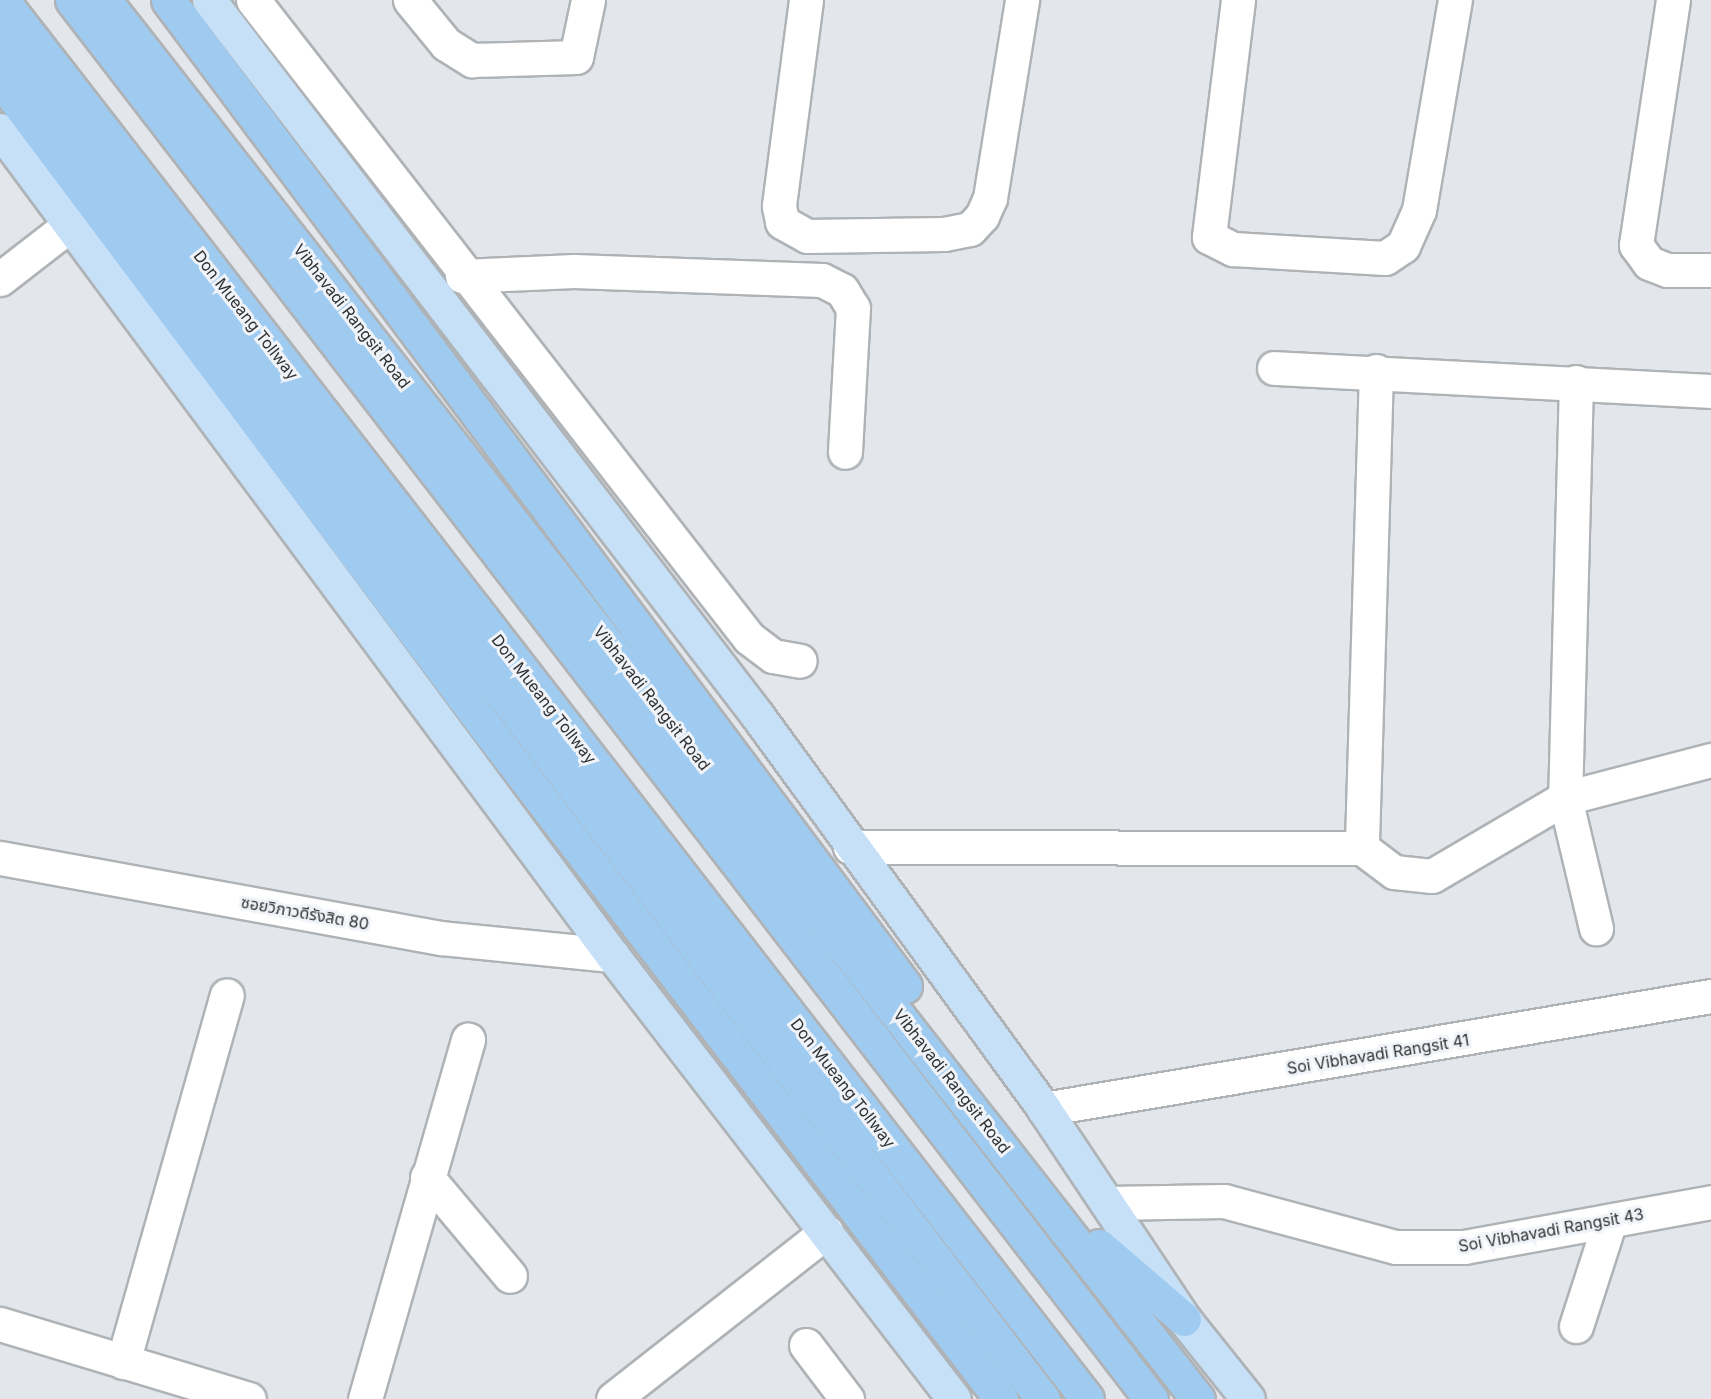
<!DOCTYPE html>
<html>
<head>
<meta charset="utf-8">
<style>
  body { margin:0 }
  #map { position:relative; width:1711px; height:1399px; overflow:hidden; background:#e3e7eb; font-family:Inter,"Noto Sans Thai",sans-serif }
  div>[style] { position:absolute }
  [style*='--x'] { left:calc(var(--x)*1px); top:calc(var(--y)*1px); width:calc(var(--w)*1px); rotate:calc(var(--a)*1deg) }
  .roads { filter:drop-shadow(2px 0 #afb3b6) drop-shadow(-2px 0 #afb3b6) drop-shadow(0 2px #afb3b6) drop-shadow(0 -2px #afb3b6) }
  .minor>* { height:33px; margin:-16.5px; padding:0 16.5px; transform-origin:16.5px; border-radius:16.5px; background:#fff }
  .major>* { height:33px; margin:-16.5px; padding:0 16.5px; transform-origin:16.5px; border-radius:16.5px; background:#c6e0f7 }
  .highway>* { height:33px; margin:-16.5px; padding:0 16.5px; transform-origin:16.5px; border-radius:16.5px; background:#a0cbf1 }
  span { translate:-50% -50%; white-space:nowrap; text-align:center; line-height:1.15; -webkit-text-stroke:6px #f0f4f8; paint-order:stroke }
  .street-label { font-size:16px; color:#303133 }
</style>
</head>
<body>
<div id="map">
  <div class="roads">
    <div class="minor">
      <div style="--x:253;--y:0;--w:808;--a:52.14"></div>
      <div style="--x:749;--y:638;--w:30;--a:37"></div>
      <div style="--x:773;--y:656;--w:27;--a:10"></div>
      <div style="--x:410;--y:0;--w:57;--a:50.7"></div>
      <div style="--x:446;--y:44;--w:31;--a:32"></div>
      <div style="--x:472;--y:60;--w:104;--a:-1.7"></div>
      <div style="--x:576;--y:57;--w:58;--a:-78.1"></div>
      <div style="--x:806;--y:0;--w:208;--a:97.5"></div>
      <div style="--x:779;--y:206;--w:16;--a:79"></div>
      <div style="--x:782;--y:222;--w:29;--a:29"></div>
      <div style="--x:807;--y:236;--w:137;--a:-0.8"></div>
      <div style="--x:944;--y:234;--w:26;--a:-11"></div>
      <div style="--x:970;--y:229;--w:18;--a:-47"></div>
      <div style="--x:982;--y:216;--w:20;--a:-66"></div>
      <div style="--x:990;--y:198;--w:201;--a:-80.8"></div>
      <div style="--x:1238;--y:0;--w:239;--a:97"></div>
      <div style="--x:1209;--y:237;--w:27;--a:27"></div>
      <div style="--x:1233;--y:249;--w:152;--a:3.4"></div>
      <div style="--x:1385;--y:258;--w:22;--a:-34"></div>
      <div style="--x:1403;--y:246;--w:39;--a:-66"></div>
      <div style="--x:1419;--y:210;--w:213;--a:-80.3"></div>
      <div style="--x:1673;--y:0;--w:248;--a:98.6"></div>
      <div style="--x:1636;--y:245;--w:22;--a:54"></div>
      <div style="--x:1649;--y:263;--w:19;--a:21"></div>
      <div style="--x:1667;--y:270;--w:44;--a:0"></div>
      <div style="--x:462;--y:276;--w:112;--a:-2.6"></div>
      <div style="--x:574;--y:271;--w:248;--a:2.1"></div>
      <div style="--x:822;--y:280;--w:22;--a:27"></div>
      <div style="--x:842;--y:290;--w:21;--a:59"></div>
      <div style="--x:853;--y:308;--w:144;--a:93.2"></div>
      <div style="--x:0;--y:279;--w:90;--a:-37.8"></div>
      <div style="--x:1274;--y:368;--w:438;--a:3"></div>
      <div style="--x:1376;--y:371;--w:477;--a:91.7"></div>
      <div style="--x:1362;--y:848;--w:40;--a:37"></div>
      <div style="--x:1394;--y:872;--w:38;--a:6"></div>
      <div style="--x:1432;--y:876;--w:154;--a:-30.4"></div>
      <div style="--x:1565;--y:798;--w:151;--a:-14.6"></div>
      <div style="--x:1576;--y:382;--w:416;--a:91.5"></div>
      <div style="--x:1565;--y:798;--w:134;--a:76.6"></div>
      <div style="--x:850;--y:847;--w:512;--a:0.11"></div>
      <div style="--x:0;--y:858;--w:448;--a:10.3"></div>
      <div style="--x:441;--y:938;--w:172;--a:5.7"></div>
      <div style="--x:1044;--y:1109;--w:677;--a:-9.62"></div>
      <div style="--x:427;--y:1177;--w:129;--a:50"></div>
      <div style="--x:1107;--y:1203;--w:117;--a:-1"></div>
      <div style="--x:1224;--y:1201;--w:178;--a:15"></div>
      <div style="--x:1396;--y:1247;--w:68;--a:0"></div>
      <div style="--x:1464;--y:1247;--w:251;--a:-10.3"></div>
      <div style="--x:0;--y:1324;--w:260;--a:16.8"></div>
      <div style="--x:1576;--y:1326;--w:110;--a:-72.1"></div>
      <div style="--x:806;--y:1345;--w:68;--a:52.8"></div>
      <div style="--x:123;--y:1362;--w:381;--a:-74.2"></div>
      <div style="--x:365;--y:1399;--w:374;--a:-74"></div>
      <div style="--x:613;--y:1399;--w:271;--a:-38.1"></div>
    </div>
    <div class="major">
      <div style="--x:209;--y:0;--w:901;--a:52.53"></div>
      <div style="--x:757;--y:715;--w:487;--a:53.9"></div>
      <div style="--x:1044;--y:1109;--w:252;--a:56.3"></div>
      <div style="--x:1184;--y:1319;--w:102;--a:51.3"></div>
      <div style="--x:0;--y:130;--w:1027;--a:53.43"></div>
      <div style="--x:612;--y:955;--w:560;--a:52.39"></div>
    </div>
    <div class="highway">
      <div style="--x:2;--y:0;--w:1770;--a:52.2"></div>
      <div style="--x:72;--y:0;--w:1767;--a:52.36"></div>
      <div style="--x:104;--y:0;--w:1776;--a:51.98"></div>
      <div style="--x:168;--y:0;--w:1231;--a:53.22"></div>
      <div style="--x:0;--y:38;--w:1715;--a:52.54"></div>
      <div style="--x:0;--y:79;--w:809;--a:53.14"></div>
      <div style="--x:485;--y:726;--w:848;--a:52.52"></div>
      <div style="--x:1099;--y:1246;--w:112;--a:40.7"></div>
    </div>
  </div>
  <div class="street-label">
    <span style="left:246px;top:315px;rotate:52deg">Don Mueang Tollway</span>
    <span style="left:352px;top:316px;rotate:52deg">Vibhavadi Rangsit Road</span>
    <span style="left:652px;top:698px;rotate:52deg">Vibhavadi Rangsit Road</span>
    <span style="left:544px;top:699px;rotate:52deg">Don Mueang Tollway</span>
    <span style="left:305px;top:913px;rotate:10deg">ซอยวิภาวดีรังสิต 80</span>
    <span style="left:1378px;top:1054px;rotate:-9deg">Soi Vibhavadi Rangsit 41</span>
    <span style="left:952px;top:1081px;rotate:52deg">Vibhavadi Rangsit Road</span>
    <span style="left:843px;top:1083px;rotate:52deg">Don Mueang Tollway</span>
    <span style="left:1551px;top:1230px;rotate:-10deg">Soi Vibhavadi Rangsit 43</span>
  </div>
</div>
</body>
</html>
